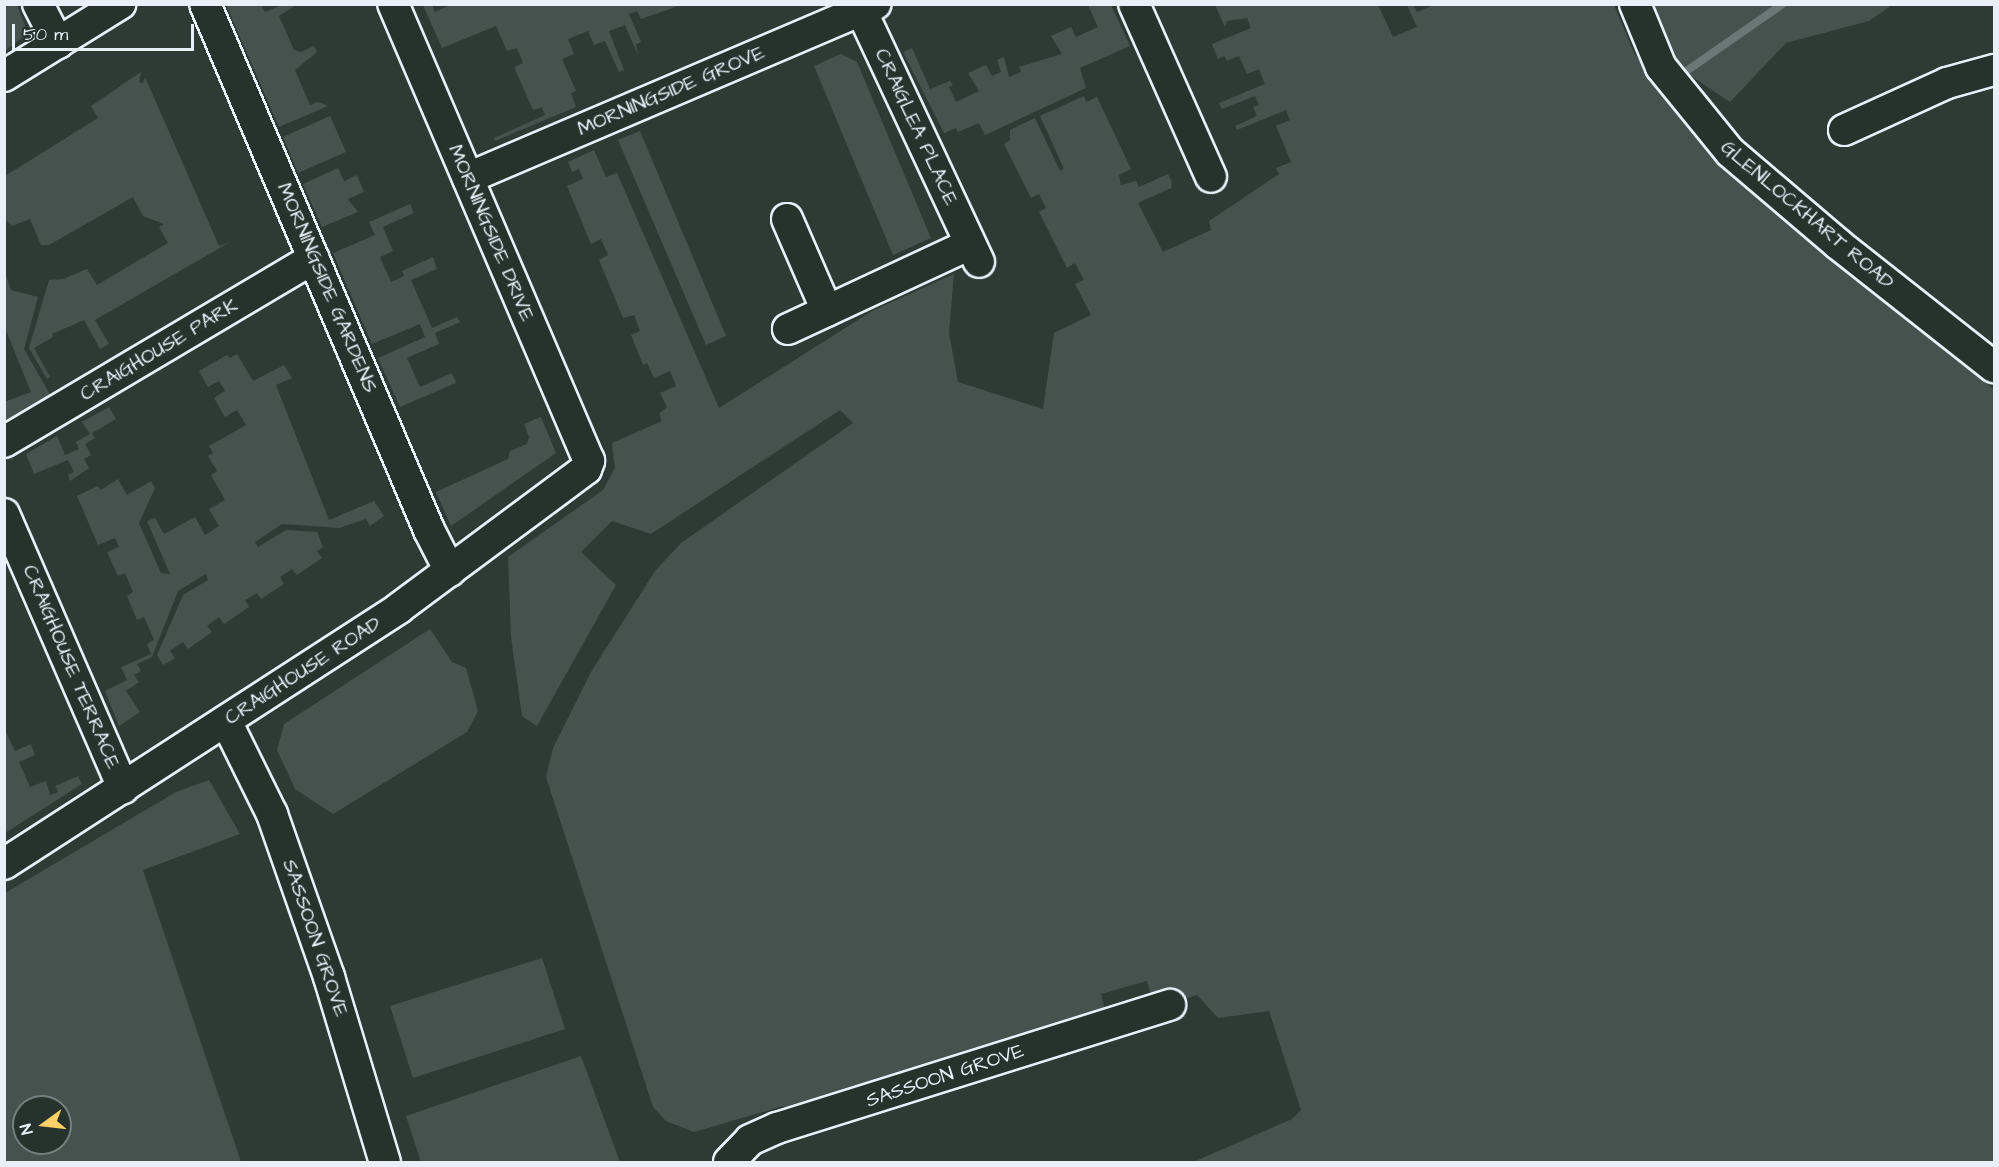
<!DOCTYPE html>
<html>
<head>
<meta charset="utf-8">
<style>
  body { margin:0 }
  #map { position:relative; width:1999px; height:1167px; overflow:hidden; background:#2e3b35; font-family:"Architects Daughter",sans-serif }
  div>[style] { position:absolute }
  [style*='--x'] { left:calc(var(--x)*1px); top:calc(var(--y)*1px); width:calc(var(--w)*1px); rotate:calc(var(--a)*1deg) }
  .green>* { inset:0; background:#45524e }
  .stream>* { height:8px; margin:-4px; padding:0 4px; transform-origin:4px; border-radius:4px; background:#6b7775 }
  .roads { filter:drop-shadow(2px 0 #e8f1f8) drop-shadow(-2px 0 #e8f1f8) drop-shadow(0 2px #e8f1f8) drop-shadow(0 -2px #e8f1f8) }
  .minor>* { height:30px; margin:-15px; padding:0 15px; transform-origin:15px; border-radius:15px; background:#26332d }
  span { translate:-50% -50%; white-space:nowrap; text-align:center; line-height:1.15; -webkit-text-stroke:5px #26332d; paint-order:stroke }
  .street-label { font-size:20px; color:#e8f1f8 }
  .frame { position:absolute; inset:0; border:6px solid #e8f1f8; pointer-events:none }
  .north { position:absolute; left:12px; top:1095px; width:60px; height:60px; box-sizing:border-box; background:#26332d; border:2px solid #747f7e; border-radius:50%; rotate:255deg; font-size:16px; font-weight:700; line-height:24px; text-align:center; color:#e8f1f8 }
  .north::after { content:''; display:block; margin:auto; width:21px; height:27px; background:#ffd166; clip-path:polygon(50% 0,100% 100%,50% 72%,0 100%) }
  .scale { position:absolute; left:12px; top:24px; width:182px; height:27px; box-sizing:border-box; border:3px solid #e8f1f8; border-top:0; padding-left:8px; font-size:18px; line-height:21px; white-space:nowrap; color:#e8f1f8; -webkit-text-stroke:4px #26332d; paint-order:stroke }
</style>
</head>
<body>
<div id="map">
  <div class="green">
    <div style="clip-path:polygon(5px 4px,17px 5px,28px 33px,5px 51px)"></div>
    <div style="clip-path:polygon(452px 4px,681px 4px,681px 5px,641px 19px,637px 11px,629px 14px,641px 42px,636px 44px,638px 55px,625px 25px,609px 31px,624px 70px,619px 72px,605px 41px,594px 45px,588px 31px,568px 39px,574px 54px,562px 59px,576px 91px,571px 93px,576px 107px,495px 141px,494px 138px,545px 115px,542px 107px,533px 110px,514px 67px,523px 63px,517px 48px,507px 51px,496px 26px,442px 48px,423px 5px,432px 5px,435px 12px)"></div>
    <div style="clip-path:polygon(1436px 4px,1614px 5px,1634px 53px,1725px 171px,1796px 223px,1994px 390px,1994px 1162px,1193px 1162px,1292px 1119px,1301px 1110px,1269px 1011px,1218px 1018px,1197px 995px,1155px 1010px,1147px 981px,1101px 994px,1106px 1014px,794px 1114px,783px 1106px,694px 1132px,666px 1121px,653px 1107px,546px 777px,553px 748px,591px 672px,655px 571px,681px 543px,853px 423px,840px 410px,651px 534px,612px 521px,581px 552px,616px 585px,537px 726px,522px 716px,511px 637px,508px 557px,603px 490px,615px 468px,612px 443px,662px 421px,659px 414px,667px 407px,660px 393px,676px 386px,670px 371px,654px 378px,647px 363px,643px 365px,631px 335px,640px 331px,634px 315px,623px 318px,599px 260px,608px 255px,601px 239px,591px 244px,567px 186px,583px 179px,579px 169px,572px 172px,568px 162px,594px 150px,606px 177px,617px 173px,719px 408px,872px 311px,954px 274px,949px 333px,958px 382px,1043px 409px,1054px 333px,1091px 315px,1075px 284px,1084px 280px,1075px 263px,1067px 268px,1039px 212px,1046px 208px,1039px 194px,1031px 198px,1004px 144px,1010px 140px,1010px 130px,1035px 118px,1060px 171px,1064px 169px,1040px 116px,1084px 96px,1086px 102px,1097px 97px,1131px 169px,1119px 175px,1121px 185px,1136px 181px,1139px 187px,1168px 174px,1172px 182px,1171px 188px,1138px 203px,1163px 252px,1211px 230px,1209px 221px,1279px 174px,1276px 168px,1291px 162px,1276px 126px,1290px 120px,1286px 110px,1237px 130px,1235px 126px,1257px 116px,1253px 107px,1259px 105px,1255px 96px,1222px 109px,1219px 103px,1265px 84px,1259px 69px,1247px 74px,1239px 56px,1227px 61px,1224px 56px,1218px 59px,1212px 44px,1251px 28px,1247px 18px,1227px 21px,1225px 27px,1215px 5px,1378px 5px,1393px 37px,1417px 27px,1407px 5px,1413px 5px,1417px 12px)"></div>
    <div style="clip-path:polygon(226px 5px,261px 5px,265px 12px,282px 5px,296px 5px,279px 16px,294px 50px,301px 52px,314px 46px,317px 52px,295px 70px,310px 105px,318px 102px,328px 106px,279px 127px)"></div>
    <div style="clip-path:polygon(1088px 5px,1111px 5px,1130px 46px,1080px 68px,1086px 88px,985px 135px,979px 123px,958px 132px,956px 128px,944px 133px,903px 52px,912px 48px,930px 89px,950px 81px,953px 85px,949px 87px,956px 102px,979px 91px,968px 73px,986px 65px,992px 76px,1001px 72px,997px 60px,1004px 57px,1009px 77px,1021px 72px,1019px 67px,1062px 54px,1051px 36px,1071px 27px,1076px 37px,1098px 27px)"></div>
    <div style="clip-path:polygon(1651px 5px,1892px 5px,1869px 21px,1786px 43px,1730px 102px,1685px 72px,1656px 26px)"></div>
    <div style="clip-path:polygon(841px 54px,857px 62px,931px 238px,893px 255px,814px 66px)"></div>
    <div style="clip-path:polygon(141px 72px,139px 82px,143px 83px,145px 77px,219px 246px,230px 242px,95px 320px,109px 344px,100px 349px,84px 320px,52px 334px,53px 337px,34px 348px,50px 377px,47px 379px,29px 348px,49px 280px,63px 279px,87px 269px,97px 285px,168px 243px,159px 227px,164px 224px,143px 216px,133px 197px,49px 245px,41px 245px,30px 219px,12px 226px,5px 220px,5px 176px,98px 118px,91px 106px)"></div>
    <div style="clip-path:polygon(330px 116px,346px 152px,298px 173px,283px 137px)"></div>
    <div style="clip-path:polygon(640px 131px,726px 336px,706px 345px,618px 140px)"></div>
    <div style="clip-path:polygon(338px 168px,344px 181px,357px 175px,364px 192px,348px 199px,358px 212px,322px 227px,303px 184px)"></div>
    <div style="clip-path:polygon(410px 204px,414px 213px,383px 227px,393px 251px,380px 257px,391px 282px,404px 276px,402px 271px,433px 257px,437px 269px,411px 280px,432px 328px,457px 317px,460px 322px,435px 333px,439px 344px,407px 358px,420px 387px,452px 373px,456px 383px,400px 407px,378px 358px,425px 337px,420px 324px,372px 344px,333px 253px,375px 235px,369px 222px)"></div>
    <div style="clip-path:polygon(5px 273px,11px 290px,38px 297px,24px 349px,52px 398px,5px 425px,4px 402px,31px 392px,5px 328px)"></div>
    <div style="clip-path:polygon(237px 354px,253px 381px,284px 365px,292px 378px,276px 385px,329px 520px,374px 501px,384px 516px,370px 526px,366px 519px,339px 528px,282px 524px,255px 542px,258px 547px,286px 530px,317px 532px,323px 547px,317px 551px,322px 558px,297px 575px,292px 569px,280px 577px,284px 584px,261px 599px,257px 593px,245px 600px,249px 607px,224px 624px,219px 617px,207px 626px,212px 632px,188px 649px,183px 642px,177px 646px,170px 651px,175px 658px,163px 665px,157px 655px,183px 595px,208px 580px,206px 574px,178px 591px,152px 657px,137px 664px,141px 671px,134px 675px,139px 682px,126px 691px,140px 712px,119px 726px,105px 691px,127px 680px,121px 667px,151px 654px,147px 644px,154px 640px,144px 617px,137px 620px,127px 596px,133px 592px,125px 573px,118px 576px,107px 552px,119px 547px,115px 538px,98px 545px,77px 496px,98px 486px,101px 490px,118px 479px,127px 495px,151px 481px,155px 488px,139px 523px,161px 573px,170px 574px,147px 521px,155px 518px,164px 534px,195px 517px,205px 535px,219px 526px,209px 509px,225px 500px,211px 475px,217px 471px,208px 456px,213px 453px,209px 446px,246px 425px,237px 410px,225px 417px,214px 398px,225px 391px,219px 381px,208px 387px,199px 371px,227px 355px,230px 358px)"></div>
    <div style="clip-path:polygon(109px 407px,116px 419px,92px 433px,95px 438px,85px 444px,91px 455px,84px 459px,89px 468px,70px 481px,68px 475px,74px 472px,68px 460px,34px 474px,26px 454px,57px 436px,65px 455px,79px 449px,76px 442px,90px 434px,82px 422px)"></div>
    <div style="clip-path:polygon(541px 417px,556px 453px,451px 526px,436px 492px,508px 459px,510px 451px,527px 444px,529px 437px,524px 424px)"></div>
    <div style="clip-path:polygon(430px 629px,452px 662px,466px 668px,478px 711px,467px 732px,333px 814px,295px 789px,277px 750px,284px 724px)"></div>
    <div style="clip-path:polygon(4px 728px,15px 751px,31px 744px,35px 755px,19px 762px,30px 787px,46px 781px,50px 795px,58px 792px,55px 786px,78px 776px,82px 784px,5px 833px)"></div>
    <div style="clip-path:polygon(evenodd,209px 780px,240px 834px,143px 870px,241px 1162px,5px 1162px,5px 893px,176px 792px,209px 780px,24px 1107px,60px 1107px,60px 1143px,24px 1143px,24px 1107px)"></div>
    <div style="clip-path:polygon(542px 958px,565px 1029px,413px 1078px,390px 1006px)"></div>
    <div style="clip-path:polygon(581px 1056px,620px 1162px,421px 1162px,406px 1116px)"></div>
  </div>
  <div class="stream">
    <div style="--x:1685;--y:72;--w:119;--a:-34.8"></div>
  </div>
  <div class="roads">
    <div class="minor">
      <div style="--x:38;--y:4;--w:44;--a:62.9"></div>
      <div style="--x:205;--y:4;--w:572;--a:66.93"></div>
      <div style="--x:429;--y:530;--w:46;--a:62.9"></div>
      <div style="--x:1134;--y:4;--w:189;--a:66"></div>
      <div style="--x:1635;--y:4;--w:68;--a:67.6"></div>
      <div style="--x:1661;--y:67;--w:109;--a:50.9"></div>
      <div style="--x:1730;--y:152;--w:142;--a:40.4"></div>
      <div style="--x:1838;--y:244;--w:199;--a:38.3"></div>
      <div style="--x:861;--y:10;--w:278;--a:64.9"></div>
      <div style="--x:4;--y:76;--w:137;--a:-31.8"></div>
      <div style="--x:1844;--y:130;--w:113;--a:-24.5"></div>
      <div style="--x:1947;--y:83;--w:49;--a:-15.5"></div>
      <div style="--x:468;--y:178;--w:443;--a:-23.1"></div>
      <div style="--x:787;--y:219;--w:100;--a:66.5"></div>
      <div style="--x:788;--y:329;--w:201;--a:-25"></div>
      <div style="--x:4;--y:442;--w:360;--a:-30.7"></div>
      <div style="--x:4;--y:514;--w:299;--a:66.5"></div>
      <div style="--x:226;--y:721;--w:104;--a:63.7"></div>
      <div style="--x:272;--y:814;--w:173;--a:70.7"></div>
      <div style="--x:329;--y:977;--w:193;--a:73.2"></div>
      <div style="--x:4;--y:864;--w:471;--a:-32.9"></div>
      <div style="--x:399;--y:608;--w:233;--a:-36.6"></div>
      <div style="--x:586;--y:469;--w:9;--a:-69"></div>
      <div style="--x:589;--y:461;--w:497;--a:-113.2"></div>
      <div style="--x:729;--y:1162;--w:30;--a:-46"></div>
      <div style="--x:750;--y:1140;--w:30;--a:-24"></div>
      <div style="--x:777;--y:1128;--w:412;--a:-17.4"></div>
    </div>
  </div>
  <div class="street-label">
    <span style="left:671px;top:91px;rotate:-23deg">MORNINGSIDE GROVE</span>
    <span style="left:916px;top:127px;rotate:65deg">CRAIGLEA PLACE</span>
    <span style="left:1807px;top:215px;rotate:40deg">GLENLOCKHART ROAD</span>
    <span style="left:491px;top:233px;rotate:67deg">MORNINGSIDE DRIVE</span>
    <span style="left:327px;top:288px;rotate:67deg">MORNINGSIDE GARDENS</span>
    <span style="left:159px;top:350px;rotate:-31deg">CRAIGHOUSE PARK</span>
    <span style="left:71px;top:667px;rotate:67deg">CRAIGHOUSE TERRACE</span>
    <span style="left:303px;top:671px;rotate:-33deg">CRAIGHOUSE ROAD</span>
    <span style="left:315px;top:938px;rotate:71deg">SASSOON GROVE</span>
    <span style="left:945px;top:1076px;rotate:-18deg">SASSOON GROVE</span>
  </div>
  <div class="frame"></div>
  <div class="north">N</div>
  <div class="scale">50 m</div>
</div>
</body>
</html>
